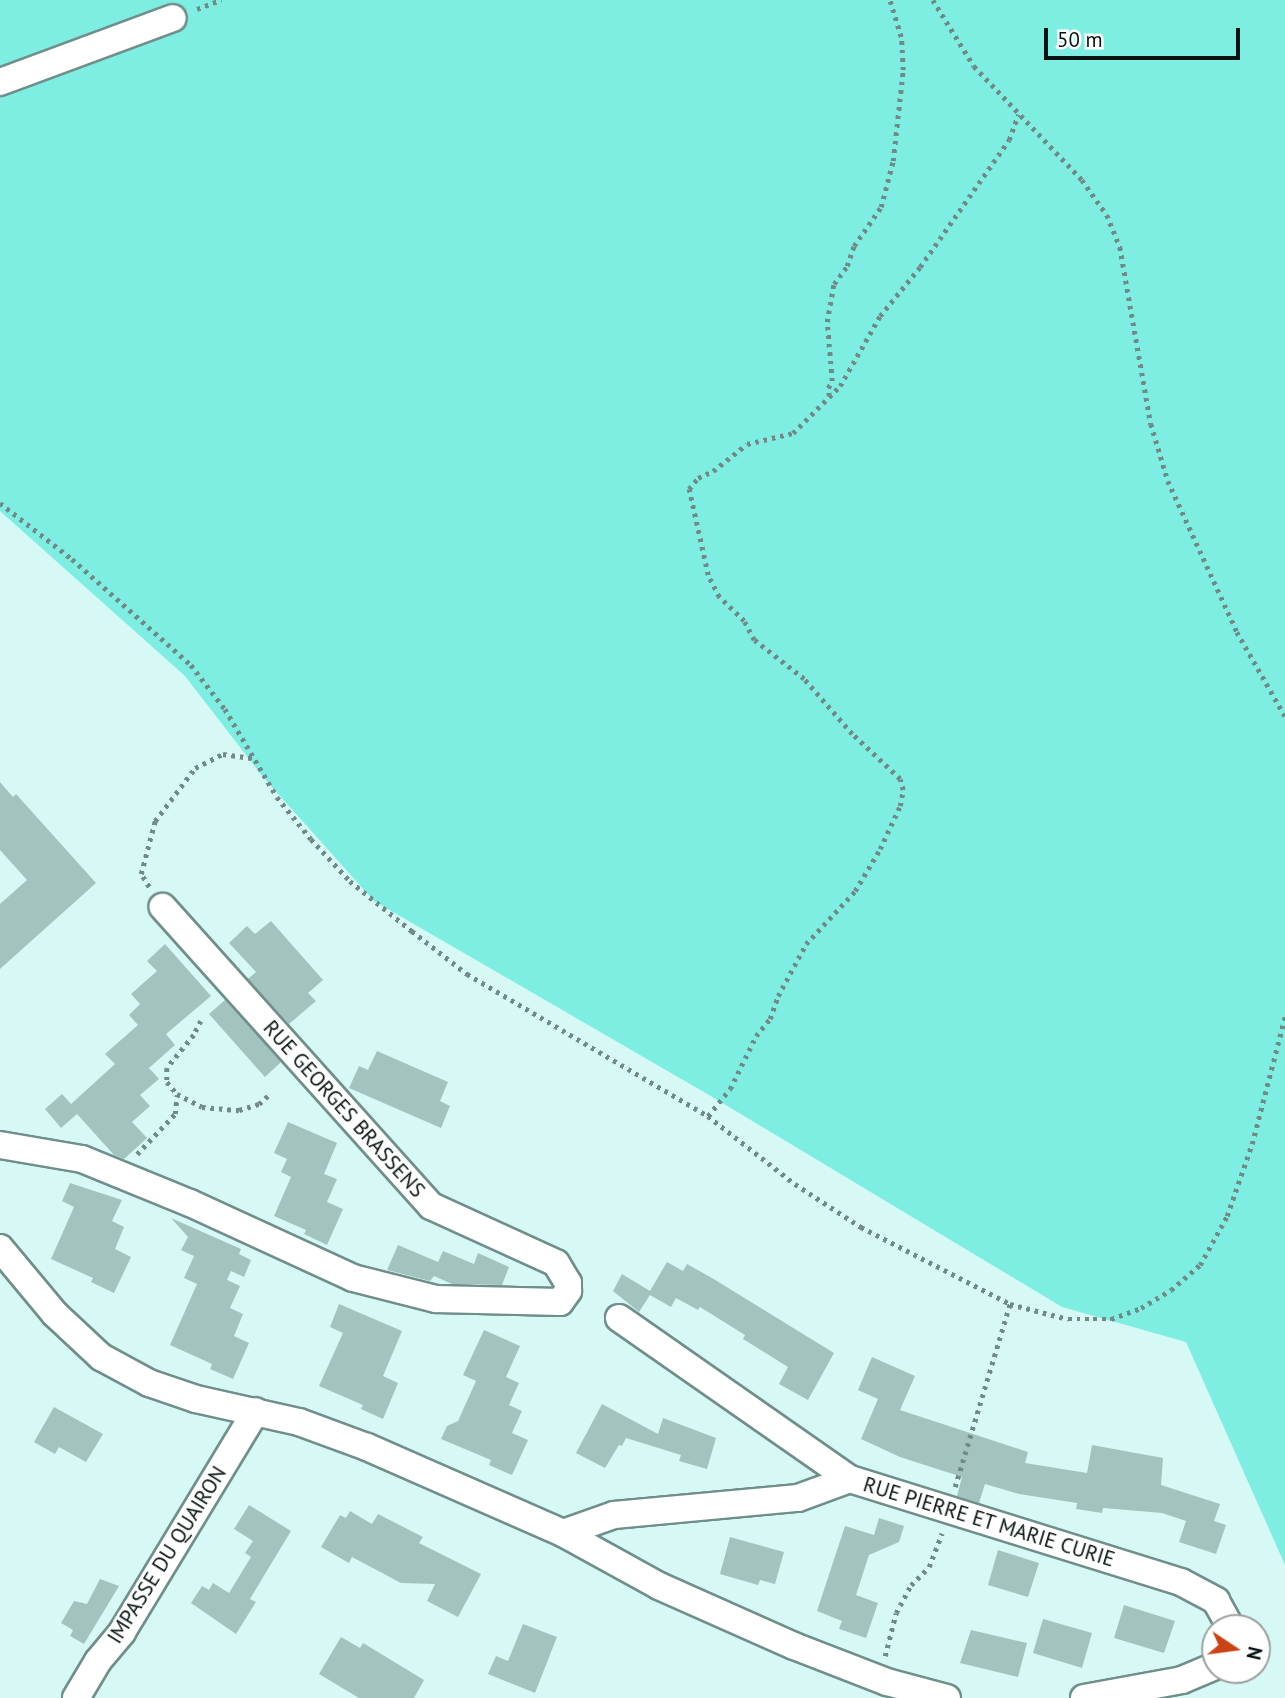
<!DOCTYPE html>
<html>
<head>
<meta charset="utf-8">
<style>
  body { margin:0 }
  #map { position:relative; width:1285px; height:1698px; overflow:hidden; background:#d7f9f5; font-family:"PT Sans",sans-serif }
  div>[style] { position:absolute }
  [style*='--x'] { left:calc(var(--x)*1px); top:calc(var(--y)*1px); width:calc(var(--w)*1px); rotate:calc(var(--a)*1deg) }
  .green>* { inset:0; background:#7feee2 }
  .building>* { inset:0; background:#a3c3bf }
  .path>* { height:4.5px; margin-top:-2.25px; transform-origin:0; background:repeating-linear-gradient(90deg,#728a87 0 3.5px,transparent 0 8.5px) }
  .roads { filter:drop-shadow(2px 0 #708f8b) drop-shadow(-2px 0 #708f8b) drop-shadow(0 2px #708f8b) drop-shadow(0 -2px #708f8b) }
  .minor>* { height:26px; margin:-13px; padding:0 13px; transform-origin:13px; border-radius:13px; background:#fff }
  span { translate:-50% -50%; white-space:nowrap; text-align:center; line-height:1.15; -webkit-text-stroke:5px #fff; paint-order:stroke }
  .street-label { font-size:21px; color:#071312 }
  .north { position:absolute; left:1201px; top:1614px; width:70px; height:70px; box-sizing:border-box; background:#fff; border:2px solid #9ca1a0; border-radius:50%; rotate:103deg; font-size:19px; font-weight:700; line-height:28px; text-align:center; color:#071312 }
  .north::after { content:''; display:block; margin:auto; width:24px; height:32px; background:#cb4315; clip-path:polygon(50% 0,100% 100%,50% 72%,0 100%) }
  .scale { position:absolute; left:1044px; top:28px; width:196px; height:32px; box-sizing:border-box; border:4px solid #071312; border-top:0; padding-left:9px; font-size:21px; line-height:24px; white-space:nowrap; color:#071312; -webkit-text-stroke:5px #fff; paint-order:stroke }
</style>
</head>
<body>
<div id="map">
  <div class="green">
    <div style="clip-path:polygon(0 0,1285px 0,1285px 1565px,1186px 1342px,1062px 1307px,709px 1095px,374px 901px,263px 777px,185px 676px,0 511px)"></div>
  </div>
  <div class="building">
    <div style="clip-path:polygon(0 782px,13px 797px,16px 794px,96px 883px,0 969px,0 904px,27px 880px,0 850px)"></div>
    <div style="clip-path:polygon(271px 921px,323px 980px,308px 993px,316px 1001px,289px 1024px,248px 979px,256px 972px,229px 943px,247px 926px,255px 934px)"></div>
    <div style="clip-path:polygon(165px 944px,211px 996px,166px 1034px,175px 1045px,149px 1068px,159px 1079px,140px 1095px,150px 1106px,132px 1122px,147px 1138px,124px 1159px,114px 1155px,77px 1114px,61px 1128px,45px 1109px,62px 1094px,71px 1104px,115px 1064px,105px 1054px,138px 1025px,129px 1015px,140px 1004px,131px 994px,157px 971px,147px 961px)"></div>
    <div style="clip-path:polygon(225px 1000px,281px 1062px,265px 1077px,209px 1014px)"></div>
    <div style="clip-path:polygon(377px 1051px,448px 1082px,440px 1101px,450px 1106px,441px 1128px,349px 1088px,359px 1066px,368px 1070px)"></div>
    <div style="clip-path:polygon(288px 1122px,337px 1143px,324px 1174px,337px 1179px,327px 1202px,343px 1209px,327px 1245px,304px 1234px,306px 1230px,274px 1216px,291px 1177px,281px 1172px,287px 1159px,274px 1153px)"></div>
    <div style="clip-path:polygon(70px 1183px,122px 1200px,112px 1221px,124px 1227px,115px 1249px,131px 1257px,114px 1293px,91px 1282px,93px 1278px,51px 1259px,74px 1207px,62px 1201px)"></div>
    <div style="clip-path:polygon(171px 1218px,241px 1249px,239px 1254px,251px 1260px,244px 1277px,231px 1271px,227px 1280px,240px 1286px,230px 1308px,243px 1314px,234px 1336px,249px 1343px,233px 1379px,210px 1369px,212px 1364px,170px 1345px,197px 1284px,184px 1278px,194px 1256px,181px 1250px,188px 1237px)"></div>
    <div style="clip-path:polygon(398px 1245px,438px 1262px,443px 1251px,474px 1264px,478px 1253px,509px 1267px,502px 1285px,452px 1284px,434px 1276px,430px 1281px,387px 1270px)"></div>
    <div style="clip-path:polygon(667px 1262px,683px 1271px,687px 1264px,712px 1278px,834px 1353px,808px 1400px,779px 1384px,788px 1367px,743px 1339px,745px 1335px,700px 1307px,698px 1310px,676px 1298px,671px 1307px,650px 1295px,639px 1312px,613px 1291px,622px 1274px,650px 1291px)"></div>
    <div style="clip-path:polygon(339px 1304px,402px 1331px,383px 1376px,398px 1383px,383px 1419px,361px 1409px,363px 1405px,319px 1386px,343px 1333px,330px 1327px)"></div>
    <div style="clip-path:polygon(484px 1330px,520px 1346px,506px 1377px,519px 1383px,509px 1405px,522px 1411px,512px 1433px,528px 1440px,512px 1475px,489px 1465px,491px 1460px,441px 1439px,447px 1426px,458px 1421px,476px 1381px,463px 1375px)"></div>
    <div style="clip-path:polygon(872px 1357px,915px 1376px,900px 1410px,1028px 1452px,1025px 1463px,1087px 1473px,1092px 1445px,1163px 1458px,1161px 1485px,1220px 1504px,1214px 1521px,1226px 1525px,1216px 1554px,1179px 1542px,1186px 1521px,1162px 1513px,1103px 1508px,1102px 1513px,1076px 1509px,1077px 1503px,1019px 1494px,985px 1484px,979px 1503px,957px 1496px,962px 1477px,900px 1457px,861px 1439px,878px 1399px,858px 1390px)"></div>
    <div style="clip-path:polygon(602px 1404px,658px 1434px,663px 1418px,716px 1438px,707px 1469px,679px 1461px,681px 1455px,626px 1438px,622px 1446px,619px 1445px,605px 1468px,576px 1453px)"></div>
    <div style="clip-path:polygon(54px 1407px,103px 1434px,86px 1462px,59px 1447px,55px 1454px,34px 1442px)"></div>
    <div style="clip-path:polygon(249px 1505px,291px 1531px,250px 1599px,256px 1602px,236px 1634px,191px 1603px,202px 1586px,209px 1590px,213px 1583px,229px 1593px,251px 1557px,245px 1553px,253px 1541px,234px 1529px)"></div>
    <div style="clip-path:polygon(350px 1511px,372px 1524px,378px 1514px,423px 1537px,419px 1543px,481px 1574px,458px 1617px,427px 1601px,435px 1584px,401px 1583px,352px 1557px,349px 1563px,321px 1547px,340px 1515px,346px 1518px)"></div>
    <div style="clip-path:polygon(879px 1518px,904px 1526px,899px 1542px,869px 1555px,856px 1595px,878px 1603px,866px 1638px,839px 1629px,842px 1621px,817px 1611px,845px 1526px,874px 1535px)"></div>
    <div style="clip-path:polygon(730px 1537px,784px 1552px,775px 1584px,760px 1580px,758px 1585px,720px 1574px)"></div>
    <div style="clip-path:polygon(998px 1550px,1039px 1563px,1028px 1597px,988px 1585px)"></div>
    <div style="clip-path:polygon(100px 1579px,119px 1586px,84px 1644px,70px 1636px,73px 1630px,61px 1623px,74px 1601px,87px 1604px)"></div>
    <div style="clip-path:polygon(1124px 1605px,1175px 1621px,1164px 1653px,1114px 1638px)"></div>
    <div style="clip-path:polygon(1043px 1619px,1092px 1633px,1082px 1668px,1033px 1653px)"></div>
    <div style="clip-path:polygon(523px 1624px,557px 1637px,535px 1693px,488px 1674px,496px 1656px,508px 1661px)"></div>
    <div style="clip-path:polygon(971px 1630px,1027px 1643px,1018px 1677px,960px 1663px)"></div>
    <div style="clip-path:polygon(341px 1637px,360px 1648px,363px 1643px,424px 1680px,414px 1698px,359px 1698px,319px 1674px)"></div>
  </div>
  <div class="path">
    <div style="--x:933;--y:0;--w:78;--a:58.2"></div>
    <div style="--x:974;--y:66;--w:157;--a:46.5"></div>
    <div style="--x:1082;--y:180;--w:43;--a:54.5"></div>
    <div style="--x:1107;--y:215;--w:35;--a:68"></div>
    <div style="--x:1120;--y:247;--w:180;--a:80.1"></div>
    <div style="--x:1151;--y:424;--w:59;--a:73.4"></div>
    <div style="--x:1168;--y:481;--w:166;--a:65.4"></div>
    <div style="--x:1237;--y:632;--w:97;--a:60.3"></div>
    <div style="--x:197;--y:9;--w:26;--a:-21"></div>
    <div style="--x:829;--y:396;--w:8;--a:-97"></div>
    <div style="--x:828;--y:388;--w:8;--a:-60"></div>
    <div style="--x:832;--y:381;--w:59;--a:-94.8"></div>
    <div style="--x:827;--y:322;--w:39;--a:-80"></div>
    <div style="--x:834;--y:284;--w:22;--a:-54"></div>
    <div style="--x:847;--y:266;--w:21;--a:-71"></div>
    <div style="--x:854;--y:246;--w:47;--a:-55.3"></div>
    <div style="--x:881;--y:207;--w:48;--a:-75.4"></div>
    <div style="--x:893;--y:161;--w:92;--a:-83.7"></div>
    <div style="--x:903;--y:70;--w:33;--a:-93"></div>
    <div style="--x:901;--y:37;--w:39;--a:-107"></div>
    <div style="--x:0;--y:503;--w:91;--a:37.9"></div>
    <div style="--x:72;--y:559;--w:159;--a:41.7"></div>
    <div style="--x:191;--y:665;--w:56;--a:52.3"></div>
    <div style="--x:225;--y:709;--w:102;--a:59.4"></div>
    <div style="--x:277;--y:797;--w:54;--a:51"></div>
    <div style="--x:311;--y:839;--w:57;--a:47.1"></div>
    <div style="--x:350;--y:881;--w:80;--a:38.9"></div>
    <div style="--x:412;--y:931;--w:70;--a:38"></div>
    <div style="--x:467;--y:974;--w:280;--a:30.5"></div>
    <div style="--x:708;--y:1116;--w:110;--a:38"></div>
    <div style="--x:795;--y:1184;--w:79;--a:33.1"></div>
    <div style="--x:861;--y:1227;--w:168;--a:27.3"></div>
    <div style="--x:1010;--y:1304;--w:60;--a:14.5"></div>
    <div style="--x:1068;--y:1319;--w:43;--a:0"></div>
    <div style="--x:1111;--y:1319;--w:32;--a:-20"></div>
    <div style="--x:1141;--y:1308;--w:35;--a:-31"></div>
    <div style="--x:1171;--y:1290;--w:38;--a:-41"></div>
    <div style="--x:1200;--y:1265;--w:56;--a:-61.1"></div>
    <div style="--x:1227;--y:1216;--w:76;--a:-70.9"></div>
    <div style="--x:1252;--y:1144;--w:132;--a:-75.5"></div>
    <div style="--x:149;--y:887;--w:15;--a:-122"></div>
    <div style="--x:141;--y:874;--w:55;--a:-75.2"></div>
    <div style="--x:155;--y:821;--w:66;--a:-53"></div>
    <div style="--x:195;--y:768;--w:31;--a:-27"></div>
    <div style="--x:223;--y:754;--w:30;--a:8"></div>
    <div style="--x:201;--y:1021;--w:16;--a:117"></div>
    <div style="--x:194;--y:1035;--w:43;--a:129.3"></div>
    <div style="--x:167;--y:1068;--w:14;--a:90"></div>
    <div style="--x:167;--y:1082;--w:16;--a:50"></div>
    <div style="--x:177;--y:1094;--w:28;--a:27"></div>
    <div style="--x:202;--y:1107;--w:37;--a:5"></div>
    <div style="--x:239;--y:1110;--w:21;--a:-17"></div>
    <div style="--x:259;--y:1104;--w:16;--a:-43"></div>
    <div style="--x:708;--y:1116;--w:35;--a:-51"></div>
    <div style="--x:730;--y:1089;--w:59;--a:-63.9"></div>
    <div style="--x:756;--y:1036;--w:22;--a:-51"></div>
    <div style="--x:770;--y:1019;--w:24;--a:-71"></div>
    <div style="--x:778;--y:996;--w:59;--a:-61.7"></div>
    <div style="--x:806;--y:944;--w:72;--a:-47.2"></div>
    <div style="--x:855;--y:891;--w:49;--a:-59.2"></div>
    <div style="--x:880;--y:849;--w:47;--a:-65.1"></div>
    <div style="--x:900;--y:806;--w:16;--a:-79"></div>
    <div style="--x:903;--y:790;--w:11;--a:-105"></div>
    <div style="--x:900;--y:779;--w:66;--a:-136.8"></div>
    <div style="--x:852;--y:734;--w:73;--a:-131.1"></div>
    <div style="--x:804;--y:679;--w:63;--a:-142"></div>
    <div style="--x:754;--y:640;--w:21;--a:-118"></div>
    <div style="--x:744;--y:621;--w:35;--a:-136"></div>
    <div style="--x:719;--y:597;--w:25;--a:-117"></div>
    <div style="--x:708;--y:575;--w:88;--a:-102.5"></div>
    <div style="--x:689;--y:489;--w:14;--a:-51"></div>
    <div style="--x:698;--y:478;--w:17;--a:-25"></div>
    <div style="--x:713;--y:471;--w:43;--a:-38.5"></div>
    <div style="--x:747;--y:444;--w:47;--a:-13.4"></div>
    <div style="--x:793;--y:433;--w:66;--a:-45"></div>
    <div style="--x:840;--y:386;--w:81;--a:-60.3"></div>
    <div style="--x:880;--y:316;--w:63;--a:-50.8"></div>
    <div style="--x:920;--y:267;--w:155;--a:-55"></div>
    <div style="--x:1009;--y:140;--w:27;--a:-70"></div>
    <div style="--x:137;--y:1154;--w:55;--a:-46.5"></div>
    <div style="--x:175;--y:1114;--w:19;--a:-84"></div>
    <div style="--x:955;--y:1487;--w:191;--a:-73.3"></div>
    <div style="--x:885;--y:1656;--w:44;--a:-75.7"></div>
    <div style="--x:896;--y:1613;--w:32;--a:-62"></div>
    <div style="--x:911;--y:1585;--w:25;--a:-45"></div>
    <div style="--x:929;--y:1567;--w:36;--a:-69"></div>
  </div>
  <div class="roads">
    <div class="minor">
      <div style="--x:0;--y:82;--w:184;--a:-20.3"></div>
      <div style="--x:0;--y:1145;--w:83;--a:9.7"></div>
      <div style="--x:82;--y:1159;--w:117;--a:22.2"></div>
      <div style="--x:190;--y:1203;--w:179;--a:24.7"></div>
      <div style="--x:353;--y:1278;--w:86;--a:14.2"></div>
      <div style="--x:436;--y:1299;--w:124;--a:1.4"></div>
      <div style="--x:560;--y:1302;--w:14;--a:-54"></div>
      <div style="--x:568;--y:1291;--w:8;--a:-90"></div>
      <div style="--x:568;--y:1283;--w:23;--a:-121"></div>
      <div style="--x:556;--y:1263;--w:137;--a:-155.5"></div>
      <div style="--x:431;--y:1206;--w:402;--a:-131.9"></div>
      <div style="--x:0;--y:1248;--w:86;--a:50.2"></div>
      <div style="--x:55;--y:1314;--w:63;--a:43.1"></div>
      <div style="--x:101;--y:1357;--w:55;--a:28.4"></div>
      <div style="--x:149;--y:1383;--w:50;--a:18.8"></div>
      <div style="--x:196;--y:1399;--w:106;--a:12.6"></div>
      <div style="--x:299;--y:1422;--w:72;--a:20.2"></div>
      <div style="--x:367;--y:1447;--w:214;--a:23.7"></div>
      <div style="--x:563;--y:1533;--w:110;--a:28.9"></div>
      <div style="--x:659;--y:1586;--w:148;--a:24"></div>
      <div style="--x:794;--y:1646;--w:100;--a:21.2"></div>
      <div style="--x:887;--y:1682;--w:62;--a:14.9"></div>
      <div style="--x:619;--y:1318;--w:282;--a:34.9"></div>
      <div style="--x:563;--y:1533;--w:54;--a:-19.4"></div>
      <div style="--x:614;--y:1515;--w:185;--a:-5.3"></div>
      <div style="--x:798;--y:1498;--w:55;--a:-20.1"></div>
      <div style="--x:850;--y:1479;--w:347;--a:17.3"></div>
      <div style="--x:1181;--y:1582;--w:40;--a:28"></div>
      <div style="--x:1216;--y:1601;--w:31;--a:61"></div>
      <div style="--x:76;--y:1698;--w:43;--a:-59.3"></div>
      <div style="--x:98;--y:1661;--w:38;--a:-50"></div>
      <div style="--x:122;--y:1632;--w:258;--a:-58.8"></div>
      <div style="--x:1084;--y:1698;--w:100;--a:-10.4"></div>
      <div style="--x:1182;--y:1680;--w:36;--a:-23"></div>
    </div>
  </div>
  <div class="street-label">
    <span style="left:344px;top:1109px;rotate:48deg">RUE GEORGES BRASSENS</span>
    <span style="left:989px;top:1522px;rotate:17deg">RUE PIERRE ET MARIE CURIE</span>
    <span style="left:167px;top:1555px;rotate:-58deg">IMPASSE DU QUAIRON</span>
  </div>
  <div class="north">N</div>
  <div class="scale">50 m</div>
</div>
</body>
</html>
